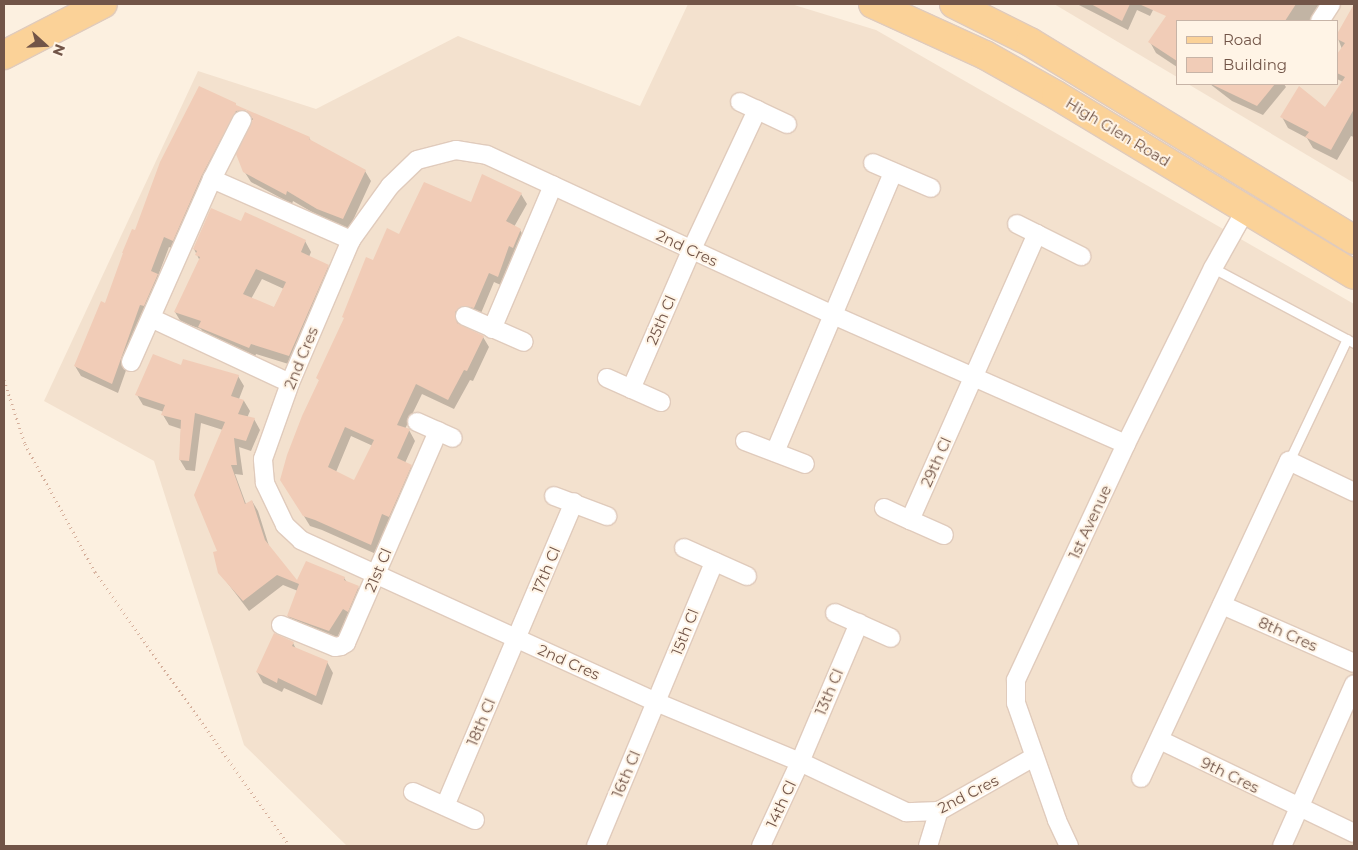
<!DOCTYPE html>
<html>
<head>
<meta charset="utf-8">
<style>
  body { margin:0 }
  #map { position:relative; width:1358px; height:850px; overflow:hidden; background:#fcf0e0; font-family:Montserrat,sans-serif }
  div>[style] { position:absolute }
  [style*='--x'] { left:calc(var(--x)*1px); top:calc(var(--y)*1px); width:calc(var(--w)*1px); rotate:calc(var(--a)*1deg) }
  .residential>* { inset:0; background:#f3e1ce }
  .shadow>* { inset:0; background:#0003 }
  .building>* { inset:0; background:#f1ccb7 }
  .path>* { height:3px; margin-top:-1.5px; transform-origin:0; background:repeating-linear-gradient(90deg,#d5af9b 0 1px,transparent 0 5px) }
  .roads { filter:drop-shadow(1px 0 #e0cbbc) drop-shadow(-1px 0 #e0cbbc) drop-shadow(0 1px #e0cbbc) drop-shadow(0 -1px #e0cbbc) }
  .lane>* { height:9px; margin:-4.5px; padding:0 4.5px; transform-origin:4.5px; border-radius:4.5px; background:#fff }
  .street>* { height:18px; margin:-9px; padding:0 9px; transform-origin:9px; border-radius:9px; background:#fff }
  .primary>* { height:28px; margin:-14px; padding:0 14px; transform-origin:14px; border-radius:14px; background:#fbd298 }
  span { translate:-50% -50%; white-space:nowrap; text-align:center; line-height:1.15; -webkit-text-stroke:4px #fff4e6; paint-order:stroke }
  .street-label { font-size:15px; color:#725548 }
  .frame { position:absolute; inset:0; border:5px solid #725548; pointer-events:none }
  .legend { position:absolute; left:1176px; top:20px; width:162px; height:65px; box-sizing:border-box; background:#fff4e6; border:1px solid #c7b4a7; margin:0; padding:6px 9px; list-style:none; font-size:15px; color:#725548 }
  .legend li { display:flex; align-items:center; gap:10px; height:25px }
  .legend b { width:25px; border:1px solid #c7b4a7 }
  .north { position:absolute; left:20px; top:20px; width:50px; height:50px; -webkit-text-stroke:4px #fff4e6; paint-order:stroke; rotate:110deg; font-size:14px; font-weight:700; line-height:20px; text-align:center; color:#725548 }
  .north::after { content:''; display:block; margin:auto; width:18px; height:22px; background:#725548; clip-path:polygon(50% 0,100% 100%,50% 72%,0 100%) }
</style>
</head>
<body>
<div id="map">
  <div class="residential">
    <div style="clip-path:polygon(688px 4px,791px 4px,876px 30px,1354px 304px,1354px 846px,347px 846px,244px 745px,154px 461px,44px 401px,198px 71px,316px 109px,458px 36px,640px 106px)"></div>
    <div style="clip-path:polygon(1054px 4px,1354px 4px,1354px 183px,1188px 84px,1337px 84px,1337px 21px,1177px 21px,1177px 77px)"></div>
  </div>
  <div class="shadow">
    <div style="clip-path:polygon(1077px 4px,1156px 4px,1150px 16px,1137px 10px,1128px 30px)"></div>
    <div style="clip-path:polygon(1175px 4px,1185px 9px,1188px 4px,1321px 4px,1315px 21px,1177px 21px,1177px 67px,1156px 53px,1150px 42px)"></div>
    <div style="clip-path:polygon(1354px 6px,1354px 137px,1351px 136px,1337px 160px,1313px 148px,1307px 138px,1288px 128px,1282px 117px,1325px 109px,1343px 82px,1337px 79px,1337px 56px,1342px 49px,1337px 36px)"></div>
    <div style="clip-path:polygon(1210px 84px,1284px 84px,1286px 87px,1263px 115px,1232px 101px)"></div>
    <div style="clip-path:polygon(237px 107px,309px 138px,312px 142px,365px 171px,371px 181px,349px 229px,324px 219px,293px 201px,292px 204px,251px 182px,244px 171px,253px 120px,242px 121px,179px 251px,169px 247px,158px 276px,163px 285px,146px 314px,118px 393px,81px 376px,75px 366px,106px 304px,136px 231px)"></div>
    <div style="clip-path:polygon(evenodd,521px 194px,527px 204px,514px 227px,520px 230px,526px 240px,503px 286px,494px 282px,479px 318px,460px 323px,461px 326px,483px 337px,489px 347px,473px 381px,470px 380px,454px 409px,422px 394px,405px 429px,409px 430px,415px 441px,405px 463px,411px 466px,417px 476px,395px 526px,388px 523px,376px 554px,322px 530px,310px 526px,288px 490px,320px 382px,318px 378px,373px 262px,399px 235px,471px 204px,521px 194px,351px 436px,373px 446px,355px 482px,336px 472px,351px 436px)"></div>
    <div style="clip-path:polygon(evenodd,242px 223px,305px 241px,311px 252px,309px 257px,328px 266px,334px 277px,295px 366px,256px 354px,255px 357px,206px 337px,201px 329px,181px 322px,175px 312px,200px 261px,194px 249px,242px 223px,262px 279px,284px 289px,274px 308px,251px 299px,262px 279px)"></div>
    <div style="clip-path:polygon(182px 367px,238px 376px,244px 386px,239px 399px,244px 401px,250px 411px,247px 418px,254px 419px,260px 430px,251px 451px,239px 447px,243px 475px,235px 474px,246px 504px,252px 501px,258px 511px,269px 546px,297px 582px,344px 578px,347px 582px,358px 587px,364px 597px,335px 640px,294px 626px,288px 616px,298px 591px,283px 585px,249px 611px,219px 572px,223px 430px,201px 423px,195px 471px,186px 470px,180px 460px,181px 429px,169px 425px,163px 415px,164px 412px,143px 405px,137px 395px)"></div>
    <div style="clip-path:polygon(293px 643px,296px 649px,327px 662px,333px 673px,322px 705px,284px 688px,282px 692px,263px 683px,257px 672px)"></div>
  </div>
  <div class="building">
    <div style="clip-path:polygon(1091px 4px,1130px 4px,1122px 21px)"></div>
    <div style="clip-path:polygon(1139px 4px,1296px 4px,1285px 21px,1177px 21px,1177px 61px,1148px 42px,1166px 16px)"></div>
    <div style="clip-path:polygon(1354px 4px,1354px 109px,1331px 150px,1305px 137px,1309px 132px,1280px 117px,1299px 86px,1325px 107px,1345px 77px,1337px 73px,1337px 54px,1345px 43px,1337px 39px,1337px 34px)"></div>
    <div style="clip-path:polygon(1211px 84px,1275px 84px,1257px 106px)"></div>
    <div style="clip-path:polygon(199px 86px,236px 103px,236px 105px,310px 137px,309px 139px,366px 170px,343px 219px,317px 209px,287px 191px,286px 195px,243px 172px,236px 154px,253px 119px,246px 110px,236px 111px,202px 175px,173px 241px,164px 237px,151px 271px,158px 274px,144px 306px,140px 305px,112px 384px,74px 366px,101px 301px,105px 303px,123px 253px,122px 253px,132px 229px,135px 230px,160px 162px)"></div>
    <div style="clip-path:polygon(evenodd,482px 174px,522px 193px,506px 221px,521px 229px,513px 248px,509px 246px,498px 277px,489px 273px,474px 308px,463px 306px,455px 312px,457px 323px,484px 336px,467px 371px,464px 370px,448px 400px,416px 384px,397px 425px,410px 429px,397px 458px,412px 465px,389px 517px,382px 514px,371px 545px,315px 520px,303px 516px,280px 480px,287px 455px,302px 416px,319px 380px,316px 378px,344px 318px,342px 317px,366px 257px,373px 260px,387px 228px,399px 234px,424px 182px,471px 202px,482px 174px,345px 427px,374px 440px,354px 480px,328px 467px,345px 427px)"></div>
    <div style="clip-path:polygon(evenodd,211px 208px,241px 221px,245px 212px,280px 228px,306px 240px,301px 252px,329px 265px,289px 356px,251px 344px,249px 348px,198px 327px,201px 321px,174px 312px,200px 257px,195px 255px,197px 251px,193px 249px,211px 208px,256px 269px,286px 282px,274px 307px,243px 294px,256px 269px)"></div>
    <div style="clip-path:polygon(153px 354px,181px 365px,183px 359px,239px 375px,231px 396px,244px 400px,238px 414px,255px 418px,246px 441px,234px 438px,237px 465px,231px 465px,245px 504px,252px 500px,265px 540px,297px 580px,306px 561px,345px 577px,344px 580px,359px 586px,348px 612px,343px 609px,329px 631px,287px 616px,299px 584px,277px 575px,243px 601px,218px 573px,213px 552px,217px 551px,194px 495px,225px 422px,195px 413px,189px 461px,179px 460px,181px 420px,161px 415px,165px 405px,135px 395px)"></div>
    <div style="clip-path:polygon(274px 633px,294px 642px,292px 646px,328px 661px,316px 696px,278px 678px,277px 683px,256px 672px)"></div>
  </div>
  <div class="path">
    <div style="--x:4;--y:380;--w:67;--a:71.8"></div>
    <div style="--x:25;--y:444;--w:146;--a:61.3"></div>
    <div style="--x:95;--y:572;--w:336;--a:54.6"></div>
  </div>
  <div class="roads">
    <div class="lane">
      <div style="--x:1213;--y:268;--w:160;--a:28"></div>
      <div style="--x:1289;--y:461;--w:135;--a:-64.6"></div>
    </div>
    <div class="street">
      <div style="--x:1320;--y:21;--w:20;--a:-57"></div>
      <div style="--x:740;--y:102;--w:52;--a:25.1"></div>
      <div style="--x:873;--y:163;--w:63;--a:23.3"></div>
      <div style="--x:212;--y:179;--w:152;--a:23.7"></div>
      <div style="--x:1017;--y:224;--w:72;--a:26.6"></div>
      <div style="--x:465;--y:316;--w:64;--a:23.8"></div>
      <div style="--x:151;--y:318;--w:153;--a:25.1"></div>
      <div style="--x:492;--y:329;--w:156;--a:-67"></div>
      <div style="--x:131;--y:362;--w:200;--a:-66.1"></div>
      <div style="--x:212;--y:179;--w:66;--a:-63"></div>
      <div style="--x:607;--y:378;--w:59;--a:24"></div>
      <div style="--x:631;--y:389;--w:150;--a:-66.5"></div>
      <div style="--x:691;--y:251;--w:156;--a:-64.9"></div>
      <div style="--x:417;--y:422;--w:39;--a:24"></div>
      <div style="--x:745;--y:441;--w:64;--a:21"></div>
      <div style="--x:775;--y:452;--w:303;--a:-67.1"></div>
      <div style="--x:554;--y:496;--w:57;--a:20.7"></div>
      <div style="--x:884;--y:508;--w:29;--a:25"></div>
      <div style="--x:910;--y:520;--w:313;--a:-66.1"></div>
      <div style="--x:910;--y:520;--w:37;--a:24"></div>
      <div style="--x:684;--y:548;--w:69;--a:24"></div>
      <div style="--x:1222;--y:605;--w:144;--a:23.7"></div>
      <div style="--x:835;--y:613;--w:61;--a:24.1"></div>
      <div style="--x:281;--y:625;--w:58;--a:22.2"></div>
      <div style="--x:335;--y:647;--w:6;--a:-9"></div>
      <div style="--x:341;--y:646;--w:6;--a:-31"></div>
      <div style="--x:346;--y:643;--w:231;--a:-66.5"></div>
      <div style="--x:1160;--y:740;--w:215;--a:25.6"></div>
      <div style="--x:1034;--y:757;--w:109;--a:150.4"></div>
      <div style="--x:939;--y:811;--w:33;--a:178"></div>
      <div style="--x:906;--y:812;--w:117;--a:-154.7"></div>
      <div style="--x:800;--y:762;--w:156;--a:-157.4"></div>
      <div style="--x:656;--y:702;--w:390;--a:-155.5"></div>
      <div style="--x:301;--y:540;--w:22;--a:-137"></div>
      <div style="--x:285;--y:525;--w:47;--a:-115.5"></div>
      <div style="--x:265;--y:483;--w:24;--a:-95"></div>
      <div style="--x:263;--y:459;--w:81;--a:-70.4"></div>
      <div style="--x:290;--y:383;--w:155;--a:-66.9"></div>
      <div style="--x:351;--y:240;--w:67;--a:-54.2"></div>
      <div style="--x:390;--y:186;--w:37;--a:-44"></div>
      <div style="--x:417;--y:160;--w:40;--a:-14.4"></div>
      <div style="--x:456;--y:150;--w:31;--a:9"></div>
      <div style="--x:487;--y:155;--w:381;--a:24.8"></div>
      <div style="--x:833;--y:315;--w:320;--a:23.8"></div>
      <div style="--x:1141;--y:778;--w:350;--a:-65"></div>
      <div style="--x:1289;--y:461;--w:72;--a:25.5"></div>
      <div style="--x:413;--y:792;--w:68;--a:24.3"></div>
      <div style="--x:445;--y:806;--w:330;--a:-67"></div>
      <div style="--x:596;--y:846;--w:308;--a:-67.4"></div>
      <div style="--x:761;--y:846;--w:93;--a:-65.1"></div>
      <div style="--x:800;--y:762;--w:151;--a:-67"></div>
      <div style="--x:928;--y:846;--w:37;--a:-73"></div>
      <div style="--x:1069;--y:846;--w:29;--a:-115"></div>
      <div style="--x:1057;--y:820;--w:124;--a:-109.3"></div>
      <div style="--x:1016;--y:703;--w:23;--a:-90"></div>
      <div style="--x:1016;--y:680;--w:260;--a:-65"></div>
      <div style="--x:1126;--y:444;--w:196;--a:-63.7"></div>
      <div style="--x:1213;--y:268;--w:68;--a:-60.8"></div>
      <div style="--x:1282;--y:846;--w:177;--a:-66"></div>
    </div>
    <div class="primary">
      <div style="--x:873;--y:4;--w:123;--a:24.5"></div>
      <div style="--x:985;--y:55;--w:81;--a:29.4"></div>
      <div style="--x:1056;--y:95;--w:348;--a:31.1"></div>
      <div style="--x:954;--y:4;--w:85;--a:26.6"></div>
      <div style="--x:1030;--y:42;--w:380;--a:31.4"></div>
      <div style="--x:4;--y:55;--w:111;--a:-27.3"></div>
    </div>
  </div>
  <div class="street-label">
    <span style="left:1118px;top:132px;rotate:31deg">High Glen Road</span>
    <span style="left:687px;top:248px;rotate:25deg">2nd Cres</span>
    <span style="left:661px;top:320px;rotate:-67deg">25th Cl</span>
    <span style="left:301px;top:358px;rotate:-68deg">2nd Cres</span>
    <span style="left:936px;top:462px;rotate:-66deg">29th Cl</span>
    <span style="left:1090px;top:522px;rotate:-65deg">1st Avenue</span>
    <span style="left:378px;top:570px;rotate:-67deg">21st Cl</span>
    <span style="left:546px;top:570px;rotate:-67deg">17th Cl</span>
    <span style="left:685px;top:632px;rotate:-68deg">15th Cl</span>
    <span style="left:1288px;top:634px;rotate:24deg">8th Cres</span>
    <span style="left:569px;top:662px;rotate:24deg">2nd Cres</span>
    <span style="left:829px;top:692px;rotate:-67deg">13th Cl</span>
    <span style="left:481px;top:722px;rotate:-67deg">18th Cl</span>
    <span style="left:626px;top:774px;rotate:-67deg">16th Cl</span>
    <span style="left:1230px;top:775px;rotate:26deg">9th Cres</span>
    <span style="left:968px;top:794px;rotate:-27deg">2nd Cres</span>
    <span style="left:781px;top:804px;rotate:-65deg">14th Cl</span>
  </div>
  <div class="frame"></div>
  <ul class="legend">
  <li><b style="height:6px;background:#fbd298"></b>Road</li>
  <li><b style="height:14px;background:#f1ccb7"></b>Building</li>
  </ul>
  <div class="north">N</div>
</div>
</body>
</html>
